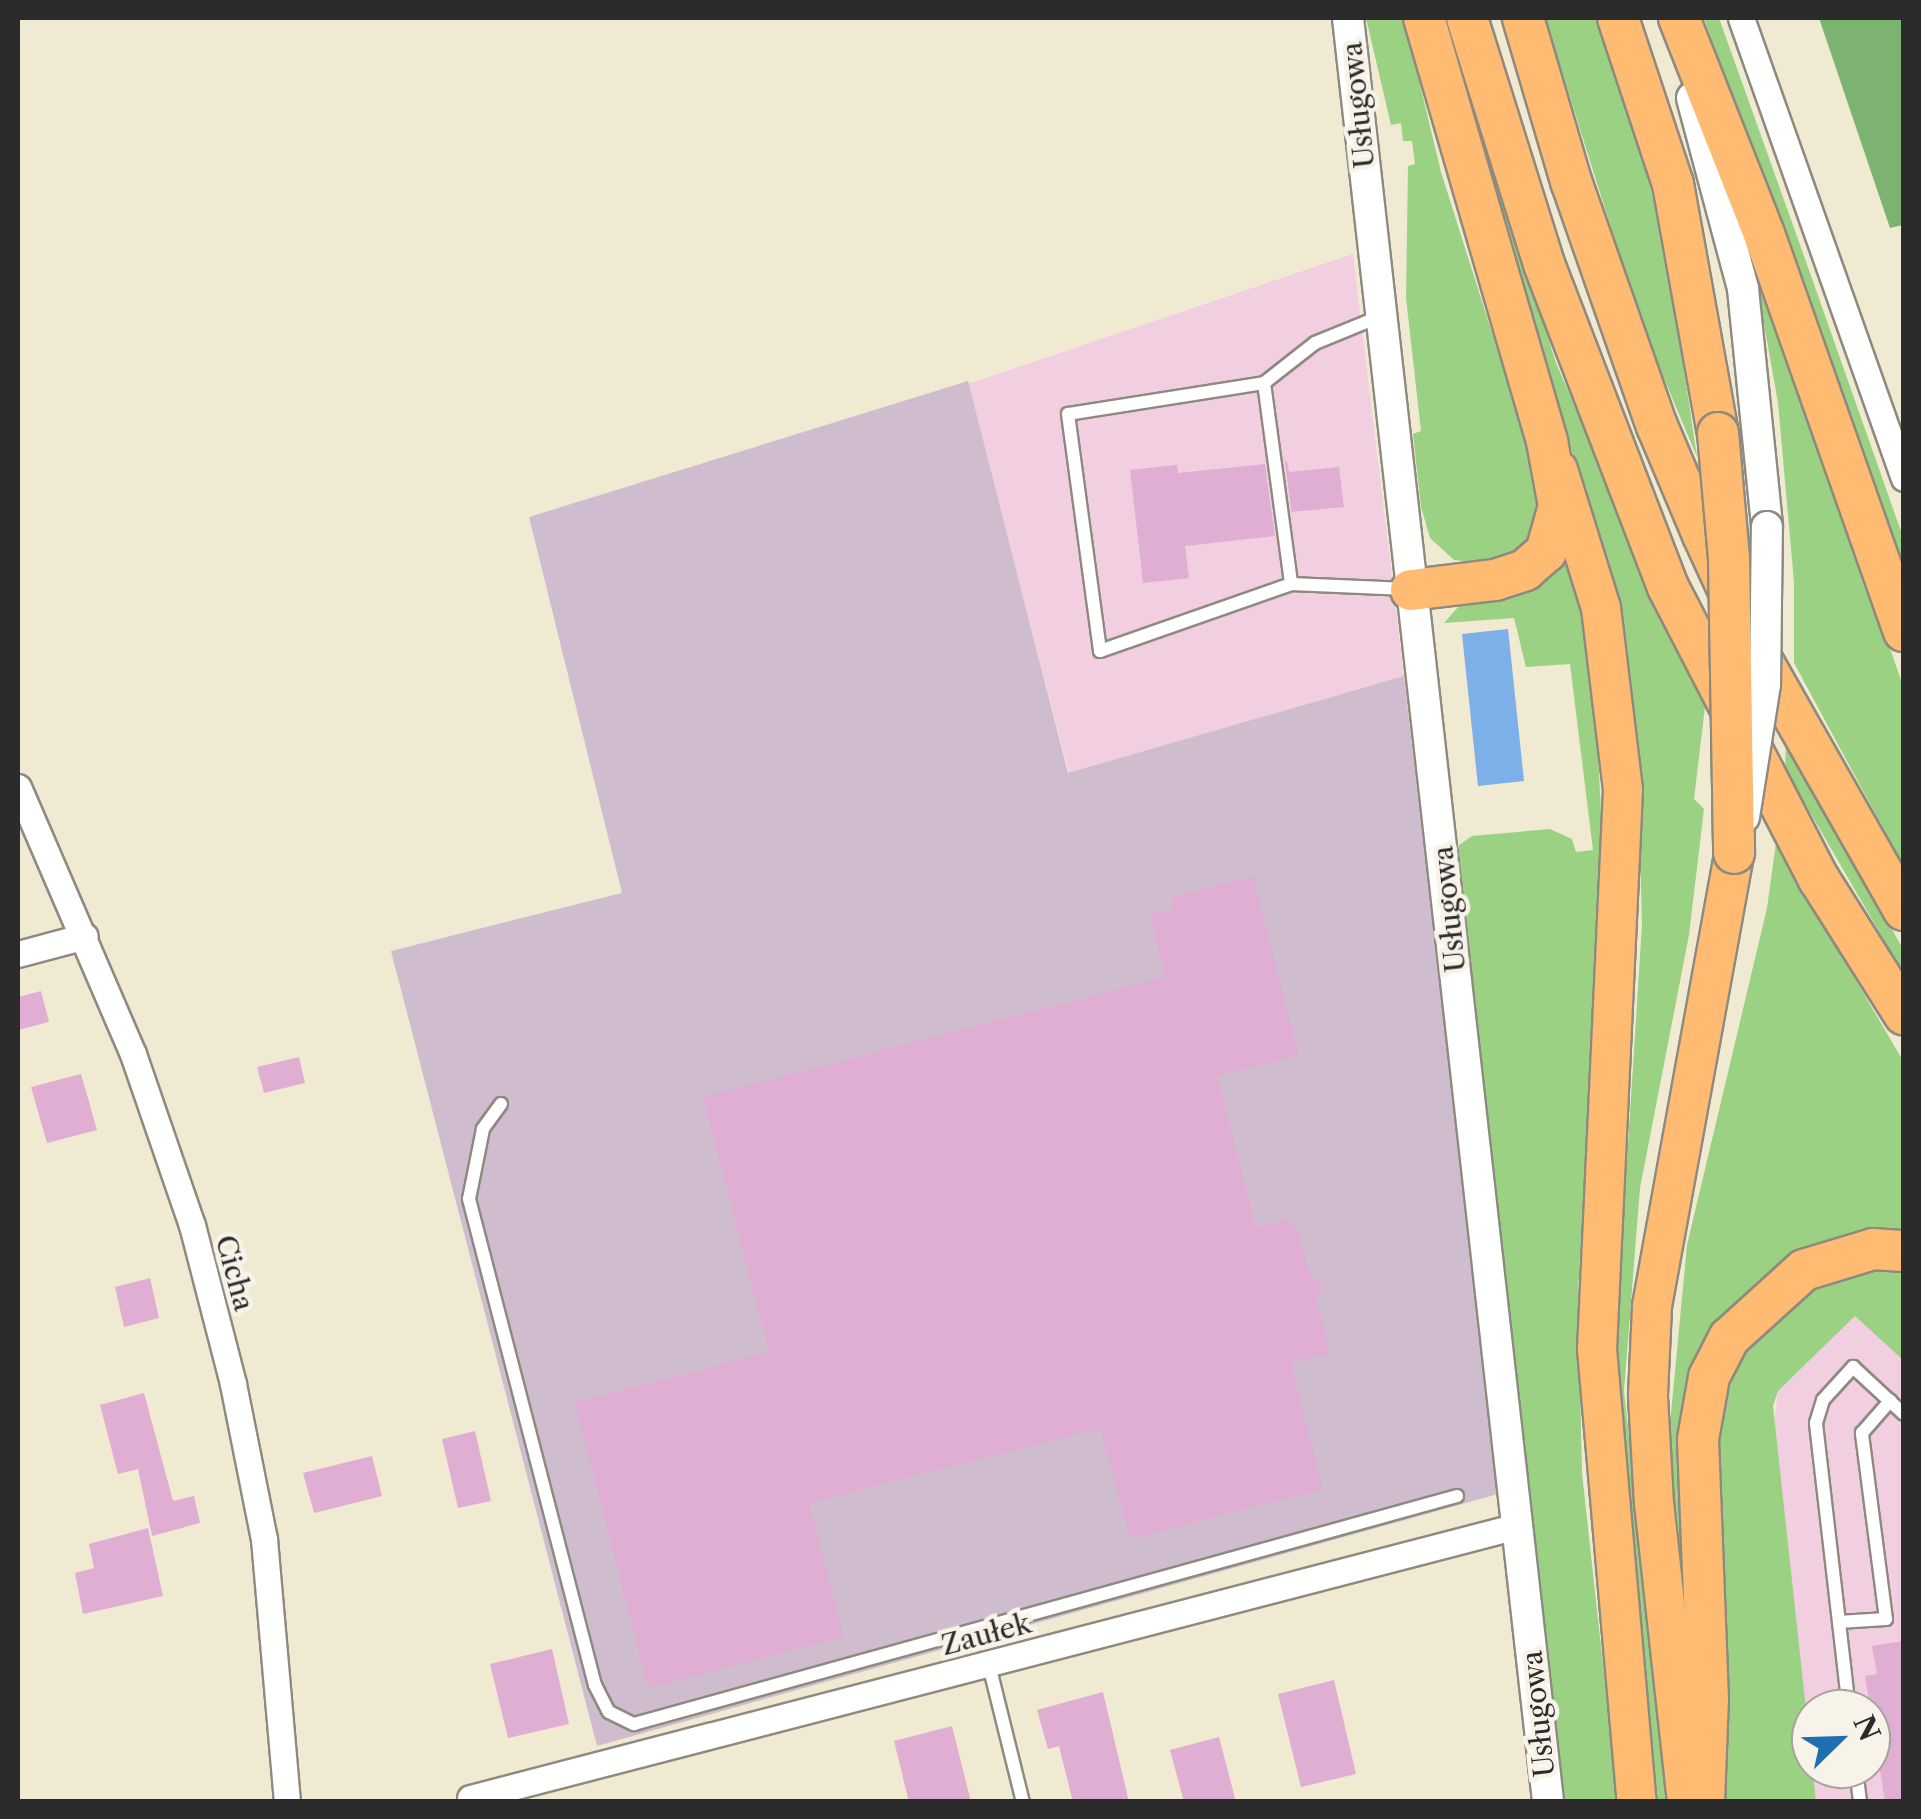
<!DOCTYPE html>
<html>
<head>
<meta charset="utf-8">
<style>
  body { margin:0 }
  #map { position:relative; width:1921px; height:1819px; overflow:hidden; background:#f0ead3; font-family:"Libre Caslon Text",serif }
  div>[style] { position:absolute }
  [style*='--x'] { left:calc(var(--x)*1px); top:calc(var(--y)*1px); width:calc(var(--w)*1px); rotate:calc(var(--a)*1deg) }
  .built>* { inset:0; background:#f2cfe0 }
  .industrial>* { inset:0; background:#cfbdcf }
  .green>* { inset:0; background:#9bd182 }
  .forest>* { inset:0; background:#7cb370 }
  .water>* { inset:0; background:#7dafe9 }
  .building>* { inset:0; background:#dfaed2 }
  .roads { filter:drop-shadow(2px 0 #8e8a7f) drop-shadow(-2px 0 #8e8a7f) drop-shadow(0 2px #8e8a7f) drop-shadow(0 -2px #8e8a7f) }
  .service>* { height:12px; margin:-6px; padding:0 6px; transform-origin:6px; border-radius:6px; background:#fff }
  .minor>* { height:25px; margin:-12.5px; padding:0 12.5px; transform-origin:12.5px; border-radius:12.5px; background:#fff }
  .tertiary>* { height:30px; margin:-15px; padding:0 15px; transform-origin:15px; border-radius:15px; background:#fff }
  .primary>* { height:38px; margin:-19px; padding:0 19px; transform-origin:19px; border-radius:19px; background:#febb71 }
  .trunk>* { height:40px; margin:-20px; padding:0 20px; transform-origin:20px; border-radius:20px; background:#febb71 }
  .bridges { filter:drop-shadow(2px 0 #8e8a7f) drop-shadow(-2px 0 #8e8a7f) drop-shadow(0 2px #8e8a7f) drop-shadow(0 -2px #8e8a7f) }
  .tertiary-bridge>* { height:30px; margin:-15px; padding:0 15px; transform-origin:15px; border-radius:15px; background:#fff }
  .trunk-bridge>* { height:40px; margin:-20px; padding:0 20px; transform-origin:20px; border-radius:20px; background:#febb71 }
  span { translate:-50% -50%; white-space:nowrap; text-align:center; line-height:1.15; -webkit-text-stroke:9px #f7f3e8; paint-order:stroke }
  .street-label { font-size:28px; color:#2b2b2b }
  .frame { position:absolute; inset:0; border:20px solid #2b2b2b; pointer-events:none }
  .north { position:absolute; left:1791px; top:1689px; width:100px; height:100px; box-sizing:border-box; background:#f7f3e8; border:2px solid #a5a39c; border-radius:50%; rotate:67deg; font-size:28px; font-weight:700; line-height:40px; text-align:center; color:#2b2b2b }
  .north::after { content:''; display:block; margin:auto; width:35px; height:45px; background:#1f6fb2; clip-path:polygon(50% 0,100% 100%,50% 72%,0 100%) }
</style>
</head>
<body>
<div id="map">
  <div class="built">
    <div style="clip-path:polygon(1353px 254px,1404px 676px,1069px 773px,968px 384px)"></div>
    <div style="clip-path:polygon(1856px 1315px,1903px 1358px,1903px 1801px,1816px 1801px,1812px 1769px,1871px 1769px,1871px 1709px,1811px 1709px,1811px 1758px,1774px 1424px,1778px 1391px)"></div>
  </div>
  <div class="industrial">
    <div style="clip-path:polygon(968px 381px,1068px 773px,1404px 676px,1498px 1494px,597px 1746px,391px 951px,622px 893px,529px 517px)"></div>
  </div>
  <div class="green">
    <div style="clip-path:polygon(1366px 18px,1404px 18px,1441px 172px,1543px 494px,1538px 534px,1514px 556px,1482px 563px,1454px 560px,1430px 538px,1421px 507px,1413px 434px,1421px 431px,1406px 298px,1408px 166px,1415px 164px,1412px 141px,1403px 141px,1401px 123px,1391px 125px)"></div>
    <div style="clip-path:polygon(1441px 18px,1448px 18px,1556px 363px,1705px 707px,1694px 799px,1704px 809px,1689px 935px,1640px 1188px,1624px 1391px,1669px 1801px,1658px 1801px,1615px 1350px,1642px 924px,1637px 745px,1627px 671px,1580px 478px)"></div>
    <div style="clip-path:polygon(1545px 18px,1597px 18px,1611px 53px,1664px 235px,1697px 457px,1642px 326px)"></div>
    <div style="clip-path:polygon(1704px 18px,1719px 18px,1809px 270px,1903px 537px,1903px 577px)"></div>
    <div style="clip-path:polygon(1749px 239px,1903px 686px,1903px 865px,1794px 663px,1794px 582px,1778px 403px)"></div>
    <div style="clip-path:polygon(1569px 553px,1593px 661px,1603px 849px,1578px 1293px,1582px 1473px,1618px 1801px,1565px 1801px,1458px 854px,1459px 845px,1472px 836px,1550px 829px,1572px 839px,1576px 852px,1593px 850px,1570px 664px,1526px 667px,1514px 618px,1444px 623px,1459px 606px,1535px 586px)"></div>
    <div style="clip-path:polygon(1786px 741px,1903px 949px,1903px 973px,1785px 769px)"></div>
    <div style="clip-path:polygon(1776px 843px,1903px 1061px,1903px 1231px,1841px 1236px,1802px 1250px,1732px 1306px,1713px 1337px,1682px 1559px,1668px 1445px,1687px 1245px,1767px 908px)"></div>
    <div style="clip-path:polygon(1903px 1264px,1903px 1360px,1855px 1316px,1778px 1391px,1773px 1406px,1816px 1801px,1726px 1801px,1712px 1528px,1717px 1421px,1743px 1353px,1780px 1306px,1808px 1283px,1853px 1268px)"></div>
  </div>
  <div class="forest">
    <div style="clip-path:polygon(1819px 18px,1903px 18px,1903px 225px,1890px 228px)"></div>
  </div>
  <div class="water">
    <div style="clip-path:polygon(1508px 629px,1524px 781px,1478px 786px,1462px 634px)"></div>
  </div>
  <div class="building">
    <div style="clip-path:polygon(1287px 461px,1289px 472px,1339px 467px,1344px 507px,1292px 512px,1294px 531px,1285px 462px)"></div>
    <div style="clip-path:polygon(1265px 464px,1275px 536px,1185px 546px,1189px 578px,1143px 583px,1130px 470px,1177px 465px,1178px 473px)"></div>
    <div style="clip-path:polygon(1253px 876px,1299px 1055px,1217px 1076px,1256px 1227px,1287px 1220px,1299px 1230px,1309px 1273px,1324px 1288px,1316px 1298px,1330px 1353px,1291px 1363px,1323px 1489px,1130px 1539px,1100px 1428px,809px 1503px,844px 1637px,648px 1688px,575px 1403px,769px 1352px,703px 1097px,1165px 977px,1150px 915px,1173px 909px,1172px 896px)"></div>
    <div style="clip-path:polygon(41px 991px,49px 1022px,18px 1030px,18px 997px)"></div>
    <div style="clip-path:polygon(299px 1057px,305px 1083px,264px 1093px,257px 1067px)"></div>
    <div style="clip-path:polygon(81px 1074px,97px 1130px,47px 1143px,31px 1087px)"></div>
    <div style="clip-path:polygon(150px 1278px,159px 1318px,124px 1327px,115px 1287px)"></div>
    <div style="clip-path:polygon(144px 1393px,173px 1501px,194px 1496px,200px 1523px,152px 1536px,138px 1469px,118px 1474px,100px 1405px)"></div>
    <div style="clip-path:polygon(475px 1431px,491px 1501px,458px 1508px,442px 1439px)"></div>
    <div style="clip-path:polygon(372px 1456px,382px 1496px,314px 1513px,303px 1473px)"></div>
    <div style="clip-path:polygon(148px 1528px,163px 1596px,83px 1614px,75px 1573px,94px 1568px,89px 1544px)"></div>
    <div style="clip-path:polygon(1904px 1641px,1904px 1802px,1885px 1802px,1865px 1676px,1877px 1674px,1872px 1646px)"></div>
    <div style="clip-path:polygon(552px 1649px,569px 1724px,508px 1738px,490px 1664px)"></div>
    <div style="clip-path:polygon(1334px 1680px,1356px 1774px,1301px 1787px,1278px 1694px)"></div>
    <div style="clip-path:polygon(1103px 1692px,1129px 1802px,1073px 1802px,1059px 1746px,1048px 1749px,1037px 1710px)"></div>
    <div style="clip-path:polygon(952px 1726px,971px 1802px,909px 1802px,894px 1741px)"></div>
    <div style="clip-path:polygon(1219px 1737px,1236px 1802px,1184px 1802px,1170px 1750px)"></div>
  </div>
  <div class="roads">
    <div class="service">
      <div style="--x:1381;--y:316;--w:71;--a:157.8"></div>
      <div style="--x:1315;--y:343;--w:65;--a:141.9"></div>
      <div style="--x:1264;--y:383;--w:198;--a:171"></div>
      <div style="--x:1068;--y:414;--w:239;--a:82.3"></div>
      <div style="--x:1100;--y:651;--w:202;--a:-19.3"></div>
      <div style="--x:1291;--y:584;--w:116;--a:2.5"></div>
      <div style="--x:1264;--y:383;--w:203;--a:82.3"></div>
      <div style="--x:501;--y:1104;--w:31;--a:126"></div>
      <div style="--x:483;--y:1129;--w:71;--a:101.3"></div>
      <div style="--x:469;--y:1199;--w:502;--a:75.47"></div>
      <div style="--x:595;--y:1685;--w:30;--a:63"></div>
      <div style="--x:609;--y:1712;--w:28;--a:26"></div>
      <div style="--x:634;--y:1724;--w:854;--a:-15.48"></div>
      <div style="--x:1839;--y:1622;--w:47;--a:-3.7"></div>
      <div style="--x:1886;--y:1619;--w:188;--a:-97.4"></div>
      <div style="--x:1862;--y:1433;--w:43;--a:-48.8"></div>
      <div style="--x:989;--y:1665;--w:141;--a:76.1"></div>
      <div style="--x:1849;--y:1709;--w:288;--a:-96.6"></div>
      <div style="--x:1816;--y:1423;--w:24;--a:-73"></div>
      <div style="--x:1823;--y:1400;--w:45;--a:-47.7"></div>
      <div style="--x:1853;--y:1367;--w:69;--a:42.7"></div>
      <div style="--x:1856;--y:1769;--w:33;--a:83"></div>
    </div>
    <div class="minor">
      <div style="--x:1741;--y:18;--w:488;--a:70.5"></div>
      <div style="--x:18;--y:787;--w:291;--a:66.7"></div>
      <div style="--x:133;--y:1054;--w:181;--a:71"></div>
      <div style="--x:192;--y:1225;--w:164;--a:75.5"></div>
      <div style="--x:233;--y:1384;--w:158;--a:78.7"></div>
      <div style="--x:264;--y:1539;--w:264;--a:85"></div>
      <div style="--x:18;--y:954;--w:69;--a:-15"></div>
      <div style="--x:470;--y:1798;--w:1082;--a:-14.56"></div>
    </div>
    <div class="tertiary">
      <div style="--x:1348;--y:18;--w:1795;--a:83.6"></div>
      <div style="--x:1692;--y:98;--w:198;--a:75"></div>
      <div style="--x:1743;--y:289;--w:239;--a:84.2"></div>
    </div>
    <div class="primary">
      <div style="--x:1558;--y:470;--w:145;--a:72.7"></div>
      <div style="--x:1601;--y:608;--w:183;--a:83.1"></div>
      <div style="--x:1623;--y:790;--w:560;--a:92.66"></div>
      <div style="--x:1597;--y:1349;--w:455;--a:85"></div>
      <div style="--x:1687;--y:1802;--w:300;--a:-96.3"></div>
      <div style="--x:1654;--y:1504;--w:109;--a:-93.2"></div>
      <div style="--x:1648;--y:1395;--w:89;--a:-87.4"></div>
      <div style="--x:1652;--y:1306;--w:460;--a:-79.7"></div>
    </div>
    <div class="trunk">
      <div style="--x:1467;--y:18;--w:258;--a:72.6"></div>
      <div style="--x:1544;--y:264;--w:346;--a:69"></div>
      <div style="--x:1668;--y:587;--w:329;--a:62.7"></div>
      <div style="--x:1819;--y:879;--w:160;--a:57.8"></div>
      <div style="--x:1523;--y:18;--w:170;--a:73.6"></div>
      <div style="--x:1571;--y:181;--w:260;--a:70.7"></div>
      <div style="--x:1657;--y:426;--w:118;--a:67.1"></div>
      <div style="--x:1703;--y:535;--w:127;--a:65.3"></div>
      <div style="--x:1756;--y:650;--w:299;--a:60.4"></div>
      <div style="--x:1618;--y:18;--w:175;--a:71.7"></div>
      <div style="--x:1673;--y:184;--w:253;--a:79.8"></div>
      <div style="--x:1679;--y:18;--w:232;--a:68.5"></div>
      <div style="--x:1764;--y:234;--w:421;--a:70.6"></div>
      <div style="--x:1411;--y:590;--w:85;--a:-6.8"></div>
      <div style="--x:1495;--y:580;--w:32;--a:-18"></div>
      <div style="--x:1525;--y:570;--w:28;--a:-41"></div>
      <div style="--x:1546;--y:552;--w:48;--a:-74.2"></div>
      <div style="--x:1559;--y:506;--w:66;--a:-100.5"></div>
      <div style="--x:1547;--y:441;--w:441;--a:-106.2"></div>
      <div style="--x:1704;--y:1802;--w:102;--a:-87.8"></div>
      <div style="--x:1708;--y:1700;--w:261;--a:-92.2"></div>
      <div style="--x:1698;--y:1439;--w:63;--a:-79.9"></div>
      <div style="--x:1709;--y:1377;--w:44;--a:-62.9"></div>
      <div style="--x:1729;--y:1338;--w:101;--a:-42.2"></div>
      <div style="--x:1804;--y:1270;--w:72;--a:-16.9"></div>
      <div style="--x:1873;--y:1249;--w:31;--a:4"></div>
    </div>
  </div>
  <div class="bridges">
    <div class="tertiary-bridge">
      <div style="--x:1744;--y:817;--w:135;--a:-81"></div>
      <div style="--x:1765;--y:684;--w:157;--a:-89.3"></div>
    </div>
    <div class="trunk-bridge">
      <div style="--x:1718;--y:433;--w:126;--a:85"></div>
      <div style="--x:1729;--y:559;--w:294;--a:89"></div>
    </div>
  </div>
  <div class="street-label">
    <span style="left:1358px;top:105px;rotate:-96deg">Usługowa</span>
    <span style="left:1449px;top:909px;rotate:-96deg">Usługowa</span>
    <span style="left:235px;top:1273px;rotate:75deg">Cicha</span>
    <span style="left:986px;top:1634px;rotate:-15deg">Zaułek</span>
    <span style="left:1538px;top:1714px;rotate:-96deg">Usługowa</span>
  </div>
  <div class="frame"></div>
  <div class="north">N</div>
</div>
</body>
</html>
